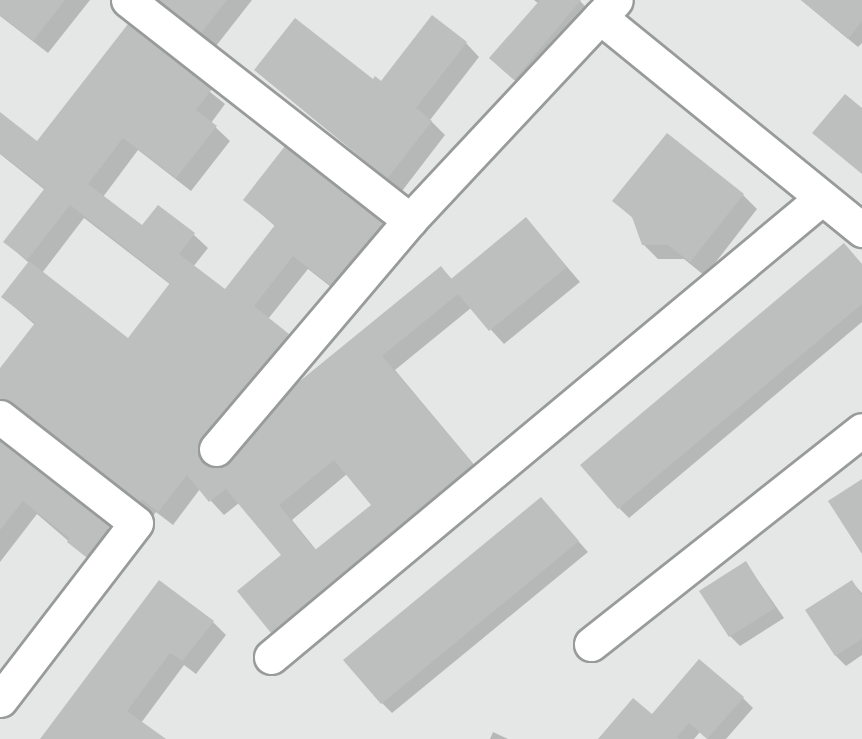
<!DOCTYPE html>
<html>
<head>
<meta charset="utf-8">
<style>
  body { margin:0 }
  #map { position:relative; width:862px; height:739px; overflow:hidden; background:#e4e7e6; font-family:"Titillium Web",sans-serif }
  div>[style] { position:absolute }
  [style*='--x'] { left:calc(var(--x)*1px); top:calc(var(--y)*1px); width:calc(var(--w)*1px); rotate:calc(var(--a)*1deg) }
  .shadow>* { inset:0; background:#0003 }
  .building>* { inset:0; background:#bcbfbe }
  .roads { filter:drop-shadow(2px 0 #989b9a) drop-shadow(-2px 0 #989b9a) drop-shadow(0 2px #989b9a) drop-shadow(0 -2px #989b9a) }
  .minor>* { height:33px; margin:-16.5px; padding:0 16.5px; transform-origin:16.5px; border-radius:16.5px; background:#fff }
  span { translate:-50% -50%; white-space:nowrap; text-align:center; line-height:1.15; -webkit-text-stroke:4.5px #fff; paint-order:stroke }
</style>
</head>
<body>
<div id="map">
  <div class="shadow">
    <div style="clip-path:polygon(0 0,90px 0,48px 53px,0 16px)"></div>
    <div style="clip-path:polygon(159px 0,252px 0,216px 46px)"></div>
    <div style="clip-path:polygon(534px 0,579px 0,590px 11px,525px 89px,501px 68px,539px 4px)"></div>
    <div style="clip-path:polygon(801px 0,862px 0,862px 43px,858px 47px)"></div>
    <div style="clip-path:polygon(evenodd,128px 26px,225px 104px,211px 123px,230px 141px,191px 191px,138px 150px,103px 197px,143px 227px,194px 235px,208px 248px,193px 267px,226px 291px,276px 227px,245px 200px,382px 224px,396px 238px,345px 298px,308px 269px,268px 319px,302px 349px,215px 452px,212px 469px,231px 463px,441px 268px,453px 280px,526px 219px,580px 282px,504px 344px,471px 308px,395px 370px,486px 479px,286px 645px,272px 632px,283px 555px,239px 503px,224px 515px,200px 489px,173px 525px,156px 512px,154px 515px,27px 416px,8px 413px,0 422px,0 370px,35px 325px,3px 297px,29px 263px,5px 242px,45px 190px,0 154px,0 114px,38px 143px,128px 26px,84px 218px,171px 285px,128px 340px,42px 273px,84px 218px,128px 26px,347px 474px,373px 505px,317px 551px,292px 520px,347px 474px)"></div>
    <div style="clip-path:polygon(466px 43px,479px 57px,430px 120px,445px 135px,402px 191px,256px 70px,381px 83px)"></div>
    <div style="clip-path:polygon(743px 195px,757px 209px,705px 276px,684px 259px,658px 259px,643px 244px,635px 220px,614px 201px)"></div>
    <div style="clip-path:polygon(862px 264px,862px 322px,629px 518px,619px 508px)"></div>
    <div style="clip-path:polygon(0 443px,123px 541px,101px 569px,37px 514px,0 562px)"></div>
    <div style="clip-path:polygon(541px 499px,588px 552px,392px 713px,382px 703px)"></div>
    <div style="clip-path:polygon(746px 563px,784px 618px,740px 646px,730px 636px)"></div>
    <div style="clip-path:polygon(852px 582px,862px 593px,862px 655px,846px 666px,836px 656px)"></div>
    <div style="clip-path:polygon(213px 622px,226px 635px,196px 674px,184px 665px,141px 723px,159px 739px,42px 739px)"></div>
    <div style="clip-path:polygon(743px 698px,753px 708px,726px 739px,708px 739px,700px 732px,694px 739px,600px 739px,652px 716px)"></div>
    <div style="clip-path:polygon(493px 732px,508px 739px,490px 739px)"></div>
  </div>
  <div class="building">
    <div style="clip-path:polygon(0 0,65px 0,33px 41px,0 15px)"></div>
    <div style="clip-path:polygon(158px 0,227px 0,201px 33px)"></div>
    <div style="clip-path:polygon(540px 0,581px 0,514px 80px,489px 58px)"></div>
    <div style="clip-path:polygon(801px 0,862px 0,862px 21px,848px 39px)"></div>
    <div style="clip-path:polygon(432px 15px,467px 42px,416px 108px,432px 121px,387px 179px,254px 70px,295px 18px,373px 79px,375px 76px,381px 81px)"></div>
    <div style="clip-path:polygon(evenodd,128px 24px,212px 89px,196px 110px,217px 126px,176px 178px,123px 138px,88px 184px,142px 225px,158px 205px,195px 233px,179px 254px,225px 289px,275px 225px,243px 200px,285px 146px,383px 223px,330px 285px,293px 256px,254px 306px,289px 334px,202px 437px,198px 455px,204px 464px,213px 467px,230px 462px,295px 385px,441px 266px,451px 279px,526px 217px,567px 267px,489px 331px,458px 294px,382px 356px,473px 464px,271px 633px,237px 591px,281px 555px,226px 489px,209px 502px,187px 475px,158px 512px,142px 499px,140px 502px,12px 402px,0 399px,0 368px,35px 323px,1px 297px,29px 261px,128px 338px,170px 283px,70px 205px,27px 260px,3px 242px,45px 188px,0 153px,0 112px,37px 141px,128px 24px,334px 460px,371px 505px,315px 550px,279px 505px,334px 460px)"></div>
    <div style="clip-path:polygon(845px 94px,862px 108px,862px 174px,812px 133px)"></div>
    <div style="clip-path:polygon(667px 133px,744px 194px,690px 262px,668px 245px,642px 245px,632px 217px,612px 201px)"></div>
    <div style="clip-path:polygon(844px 243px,862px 264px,862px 304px,618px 509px,580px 465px)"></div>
    <div style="clip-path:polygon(0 441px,110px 526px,86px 557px,67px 542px,69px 538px,23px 501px,0 530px)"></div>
    <div style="clip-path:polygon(862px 479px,862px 554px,828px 501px)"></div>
    <div style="clip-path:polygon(541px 497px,579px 541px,381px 704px,343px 660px)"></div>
    <div style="clip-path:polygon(746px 561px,775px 608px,729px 637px,699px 591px)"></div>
    <div style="clip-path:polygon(159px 580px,214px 621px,182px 661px,170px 653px,127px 711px,166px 739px,40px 739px)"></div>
    <div style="clip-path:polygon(852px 580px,862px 596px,862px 639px,835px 656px,805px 610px)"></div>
    <div style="clip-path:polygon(699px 659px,744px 697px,707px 739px,689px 723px,677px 737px,680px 739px,598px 739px,633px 698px,652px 714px)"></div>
  </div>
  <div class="roads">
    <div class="minor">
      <div style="--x:128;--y:0;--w:358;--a:38"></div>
      <div style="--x:600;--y:17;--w:338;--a:39.1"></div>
      <div style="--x:0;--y:417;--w:172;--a:37.9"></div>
      <div style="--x:136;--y:523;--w:223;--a:127.5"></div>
      <div style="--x:216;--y:449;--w:300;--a:-49.7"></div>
      <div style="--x:410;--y:220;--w:301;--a:-46.9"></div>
      <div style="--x:591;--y:644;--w:345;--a:-38.3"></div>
      <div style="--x:271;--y:657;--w:717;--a:-39.8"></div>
    </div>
  </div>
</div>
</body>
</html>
